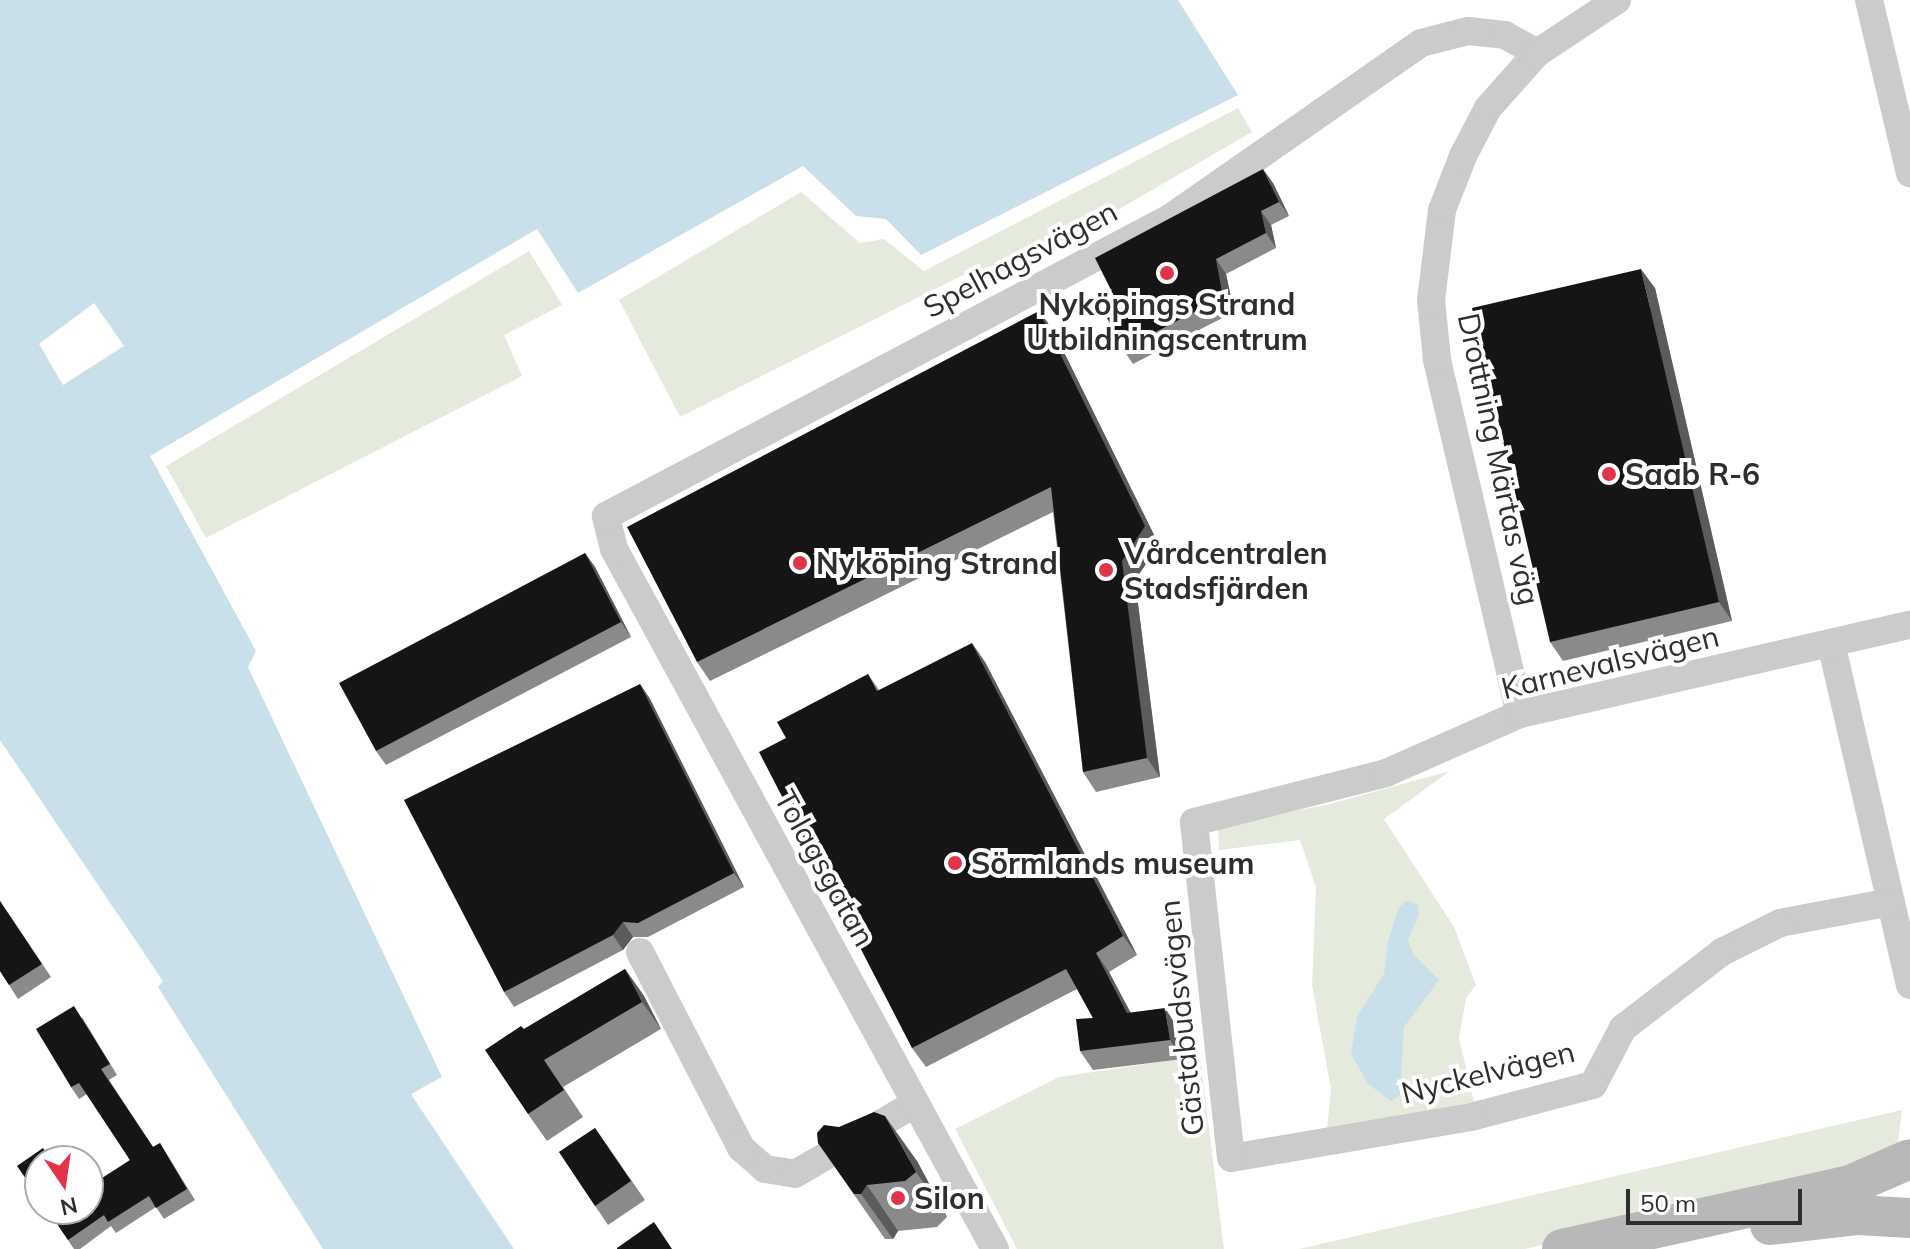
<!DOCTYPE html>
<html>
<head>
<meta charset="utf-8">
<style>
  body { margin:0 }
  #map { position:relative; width:1910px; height:1249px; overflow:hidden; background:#fff; font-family:Mulish,sans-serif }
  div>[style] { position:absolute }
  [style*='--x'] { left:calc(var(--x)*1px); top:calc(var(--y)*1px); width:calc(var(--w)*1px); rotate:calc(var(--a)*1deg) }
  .green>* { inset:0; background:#e5ebdc }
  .water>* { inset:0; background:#c9dfea }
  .street>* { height:28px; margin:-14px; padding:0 14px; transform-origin:14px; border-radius:14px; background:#cbcbcb }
  .secondary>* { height:40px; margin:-20px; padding:0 20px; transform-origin:20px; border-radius:20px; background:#b8b8b8 }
  .wall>* { inset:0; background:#8a8a8a }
  .shaded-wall>* { inset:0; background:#5b5b5b }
  .building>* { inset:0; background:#151515 }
  .dots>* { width:22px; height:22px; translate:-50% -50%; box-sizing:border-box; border:4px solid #fff; border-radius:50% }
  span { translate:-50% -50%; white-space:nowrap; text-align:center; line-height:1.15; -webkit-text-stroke:8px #fff; paint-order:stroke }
  .street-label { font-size:30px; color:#2e2e2e }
  .poi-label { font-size:30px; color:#2e2e2e; font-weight:700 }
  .left { translate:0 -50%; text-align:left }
  .north { position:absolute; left:24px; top:1145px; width:80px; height:80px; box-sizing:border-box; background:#fff; border:2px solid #ababab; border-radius:50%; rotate:167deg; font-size:22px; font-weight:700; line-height:32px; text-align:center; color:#2e2e2e }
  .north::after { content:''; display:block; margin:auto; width:28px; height:36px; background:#e03549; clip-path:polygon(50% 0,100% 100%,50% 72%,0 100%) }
  .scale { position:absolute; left:1626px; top:1189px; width:176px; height:36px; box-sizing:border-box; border:4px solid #2e2e2e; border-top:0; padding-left:10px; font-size:24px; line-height:28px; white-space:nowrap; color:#2e2e2e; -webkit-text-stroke:6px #fff; paint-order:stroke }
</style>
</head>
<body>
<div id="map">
  <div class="green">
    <div style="clip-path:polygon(1238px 108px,1252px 132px,1033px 259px,973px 270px,680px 417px,619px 300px,801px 192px,860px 243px,884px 239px,924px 271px)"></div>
    <div style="clip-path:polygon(529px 251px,562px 305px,504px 335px,522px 376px,206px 538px,166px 466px)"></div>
    <div style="clip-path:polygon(1450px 771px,1384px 819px,1454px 927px,1476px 985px,1466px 998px,1459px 1038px,1474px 1102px,1327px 1129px,1331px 1089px,1312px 985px,1316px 887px,1300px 840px,1219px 850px,1218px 825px,1326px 805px)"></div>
    <div style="clip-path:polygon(1200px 1056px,1224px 1249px,1017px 1249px,955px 1129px,1059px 1077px)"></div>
    <div style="clip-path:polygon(1902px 1110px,1898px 1143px,1861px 1172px,1525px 1249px,1299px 1249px)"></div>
  </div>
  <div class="water">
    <div style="clip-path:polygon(evenodd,0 0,1178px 0,1238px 95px,921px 255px,886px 219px,856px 216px,803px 166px,578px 293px,537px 229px,150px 456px,256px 651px,248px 667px,442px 1077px,411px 1094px,514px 1249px,323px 1249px,158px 987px,163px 981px,0 740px,0 0,94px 303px,124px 346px,63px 385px,39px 344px,94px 303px)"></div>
    <div style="clip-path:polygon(1408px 900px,1418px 905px,1419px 915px,1408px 940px,1413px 954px,1439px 980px,1404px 1027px,1400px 1095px,1391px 1101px,1368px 1084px,1351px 1054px,1357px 1016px,1384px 974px,1388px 941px,1399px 907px)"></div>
  </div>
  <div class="street">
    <div style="--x:1869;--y:0;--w:178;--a:76.7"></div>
    <div style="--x:1831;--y:643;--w:351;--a:77"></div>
    <div style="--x:1520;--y:714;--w:365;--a:-103.2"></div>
    <div style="--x:1437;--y:359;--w:59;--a:-95.8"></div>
    <div style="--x:1431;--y:300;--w:91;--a:-83"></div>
    <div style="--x:1442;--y:210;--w:58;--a:-68.7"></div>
    <div style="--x:1463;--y:156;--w:54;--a:-62.5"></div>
    <div style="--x:1488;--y:108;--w:74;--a:-48.3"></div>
    <div style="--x:1891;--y:902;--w:113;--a:169.3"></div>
    <div style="--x:1780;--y:923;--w:65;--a:153.4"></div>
    <div style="--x:1722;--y:952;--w:125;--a:142.5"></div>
    <div style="--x:1623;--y:1028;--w:64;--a:117.8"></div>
    <div style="--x:1593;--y:1085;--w:126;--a:165.3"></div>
    <div style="--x:1471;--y:1117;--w:243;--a:170.3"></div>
    <div style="--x:1231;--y:1158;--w:338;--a:-96.3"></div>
    <div style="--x:1194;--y:822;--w:198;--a:-14.3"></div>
    <div style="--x:1386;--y:773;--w:146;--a:-23.8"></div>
    <div style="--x:1520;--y:714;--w:400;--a:-12.9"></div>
    <div style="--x:640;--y:952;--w:220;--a:62.7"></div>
    <div style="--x:741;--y:1148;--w:32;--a:41"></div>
    <div style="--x:765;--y:1169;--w:30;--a:9"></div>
    <div style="--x:795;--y:1174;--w:140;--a:-30.4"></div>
    <div style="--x:995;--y:1249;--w:797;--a:-118.56"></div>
    <div style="--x:614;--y:549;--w:34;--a:-104"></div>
    <div style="--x:606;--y:516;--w:638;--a:-27.85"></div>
    <div style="--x:1170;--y:218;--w:306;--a:-34.9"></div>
    <div style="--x:1421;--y:43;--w:49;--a:-14.3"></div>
    <div style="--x:1468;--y:31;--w:37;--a:6"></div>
    <div style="--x:1505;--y:35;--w:37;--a:29"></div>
    <div style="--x:1537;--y:53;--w:96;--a:-33.5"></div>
  </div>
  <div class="secondary">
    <div style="--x:1770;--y:1225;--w:89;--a:-6.5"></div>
    <div style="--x:1858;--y:1215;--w:52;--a:3.3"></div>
    <div style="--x:1562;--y:1249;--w:295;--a:-12.5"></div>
    <div style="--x:1850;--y:1185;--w:65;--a:-23.4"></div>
  </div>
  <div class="wall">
    <div style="clip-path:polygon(1273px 183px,1289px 216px,1271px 225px,1276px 248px,1226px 274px,1234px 312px,1133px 364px,1123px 349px)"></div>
    <div style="clip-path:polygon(1655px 288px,1732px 621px,1563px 661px,1550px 642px)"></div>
    <div style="clip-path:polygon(1039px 311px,1053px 330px,1159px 545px,1135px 580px,1160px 777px,1096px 792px,1083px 772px,1053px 512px,710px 681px,697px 662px)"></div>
    <div style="clip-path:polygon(585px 553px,595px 567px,631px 637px,386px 765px,376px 751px)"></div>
    <div style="clip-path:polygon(985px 662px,1137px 955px,1109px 972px,1130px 1013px,1178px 1028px,1183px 1059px,1093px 1070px,1080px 1051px,1093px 1018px,1077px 989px,926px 1067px,912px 1048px,786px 738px,868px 674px,879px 690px)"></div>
    <div style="clip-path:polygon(640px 684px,650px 699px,744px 887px,648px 937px,633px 937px,623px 950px,514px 1007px,504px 992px)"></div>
    <div style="clip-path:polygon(0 901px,51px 977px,18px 999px,0 971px)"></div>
    <div style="clip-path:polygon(625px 969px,644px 996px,661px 1029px,563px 1087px,583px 1117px,547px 1141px,528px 1114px,524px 1029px)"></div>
    <div style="clip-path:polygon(82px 1017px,117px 1075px,109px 1080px,153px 1147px,160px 1143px,195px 1200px,164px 1219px,156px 1207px,116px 1233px,111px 1226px,80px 1249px,74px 1249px,47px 1209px,88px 1209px,130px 1160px,87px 1094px,79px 1099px,71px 1087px)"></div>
    <div style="clip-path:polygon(595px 1128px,645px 1200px,608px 1225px,559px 1152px)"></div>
    <div style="clip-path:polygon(818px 1143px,917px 1161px,947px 1217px,937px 1227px,898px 1231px,893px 1239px,885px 1239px)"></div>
  </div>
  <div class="shaded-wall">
    <div style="clip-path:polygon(1263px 169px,1273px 183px,1289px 216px,1279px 202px)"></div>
    <div style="clip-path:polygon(1261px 211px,1271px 225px,1276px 248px,1266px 233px)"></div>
    <div style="clip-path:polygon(1216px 259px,1226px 274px,1234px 312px,1223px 297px)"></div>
    <div style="clip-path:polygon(1641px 269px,1655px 288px,1732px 621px,1719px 602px)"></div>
    <div style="clip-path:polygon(1039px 311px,1053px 330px,1159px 545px,1135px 580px,1160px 777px,1147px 758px)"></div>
    <div style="clip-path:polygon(585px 553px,595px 567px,631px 637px,621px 622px)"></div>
    <div style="clip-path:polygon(972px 643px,985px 662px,1137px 955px,1123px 936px)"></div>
    <div style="clip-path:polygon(640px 684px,650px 699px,744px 887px,734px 873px)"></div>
    <div style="clip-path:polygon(623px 922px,633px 937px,623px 950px,613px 935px)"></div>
    <div style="clip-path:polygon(1096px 953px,1109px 972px,1141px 1032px,1127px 1013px)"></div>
    <div style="clip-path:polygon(625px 969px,644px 996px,661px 1029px,642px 1002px)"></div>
    <div style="clip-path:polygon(1165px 1008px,1178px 1028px,1183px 1059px,1170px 1040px)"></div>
    <div style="clip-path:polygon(885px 1116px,917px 1161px,947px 1217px,916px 1172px)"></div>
    <div style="clip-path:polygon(867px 1185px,898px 1231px,893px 1239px,861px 1194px)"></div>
  </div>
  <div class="building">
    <div style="clip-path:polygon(1263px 169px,1279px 202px,1261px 211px,1266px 233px,1216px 259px,1223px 297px,1123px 349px,1105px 314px,1119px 306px,1095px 258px)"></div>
    <div style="clip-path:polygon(1641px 269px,1719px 602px,1550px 642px,1472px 308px)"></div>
    <div style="clip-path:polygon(1039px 311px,1145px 526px,1122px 561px,1147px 758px,1083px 772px,1051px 487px,697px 662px,627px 527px)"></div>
    <div style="clip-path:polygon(585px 553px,621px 622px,376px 751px,339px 683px)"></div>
    <div style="clip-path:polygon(972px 643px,1123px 936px,1096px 953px,1127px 1013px,1165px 1008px,1170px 1040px,1080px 1051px,1076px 1019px,1093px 1018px,1066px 969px,912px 1048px,759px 752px,786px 738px,777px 722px,868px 674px,877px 691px)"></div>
    <div style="clip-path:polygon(640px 684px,734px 873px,638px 923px,623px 922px,613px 935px,504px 992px,404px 800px)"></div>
    <div style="clip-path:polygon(0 901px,42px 964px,9px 985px,0 971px)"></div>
    <div style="clip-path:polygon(625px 969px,642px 1002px,544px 1060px,564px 1090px,528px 1114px,485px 1050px,521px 1026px,524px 1029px)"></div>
    <div style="clip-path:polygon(74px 1006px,110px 1064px,101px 1069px,153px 1147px,160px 1143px,187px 1189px,156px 1208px,149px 1196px,108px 1222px,104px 1215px,68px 1240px,47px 1209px,88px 1209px,88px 1187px,130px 1160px,79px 1083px,71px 1087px,36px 1029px)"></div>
    <div style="clip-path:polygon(874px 1112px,885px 1116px,916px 1172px,905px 1181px,867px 1185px,861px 1194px,854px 1194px,818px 1143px,817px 1133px,824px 1125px,839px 1127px)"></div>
    <div style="clip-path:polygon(595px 1128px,631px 1181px,595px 1206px,559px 1152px)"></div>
    <div style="clip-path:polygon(43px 1148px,52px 1161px,40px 1161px,40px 1199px,17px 1166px)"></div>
    <div style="clip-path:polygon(654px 1222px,672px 1249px,617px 1249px,617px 1248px)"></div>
  </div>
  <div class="dots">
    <div style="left:1167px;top:273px;background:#e03549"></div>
    <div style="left:1609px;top:474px;background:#e03549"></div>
    <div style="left:800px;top:563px;background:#e03549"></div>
    <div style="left:1106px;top:570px;background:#e03549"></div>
    <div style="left:955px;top:863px;background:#e03549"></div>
    <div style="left:898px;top:1198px;background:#e03549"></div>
  </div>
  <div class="street-label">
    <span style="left:1020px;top:259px;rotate:-28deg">Spelhagsvägen</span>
    <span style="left:1499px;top:459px;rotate:78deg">Drottning Märtas väg</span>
    <span style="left:1610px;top:662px;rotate:-14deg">Karnevalsvägen</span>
    <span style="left:825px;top:868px;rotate:61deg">Tolagsgatan</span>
    <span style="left:1181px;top:1018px;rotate:-96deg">Gästabudsvägen</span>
    <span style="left:1488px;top:1072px;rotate:-14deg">Nyckelvägen</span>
  </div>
  <div class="poi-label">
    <span style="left:1167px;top:321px">Nyköpings Strand<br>Utbildningscentrum</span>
    <span class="left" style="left:1625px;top:474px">Saab R-6</span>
    <span class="left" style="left:1124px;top:570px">Vårdcentralen<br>Stadsfjärden</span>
    <span class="left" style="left:816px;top:563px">Nyköping Strand</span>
    <span class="left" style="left:971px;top:863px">Sörmlands museum</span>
    <span class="left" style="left:914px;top:1198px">Silon</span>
  </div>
  <div class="north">N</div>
  <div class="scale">50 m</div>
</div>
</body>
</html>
